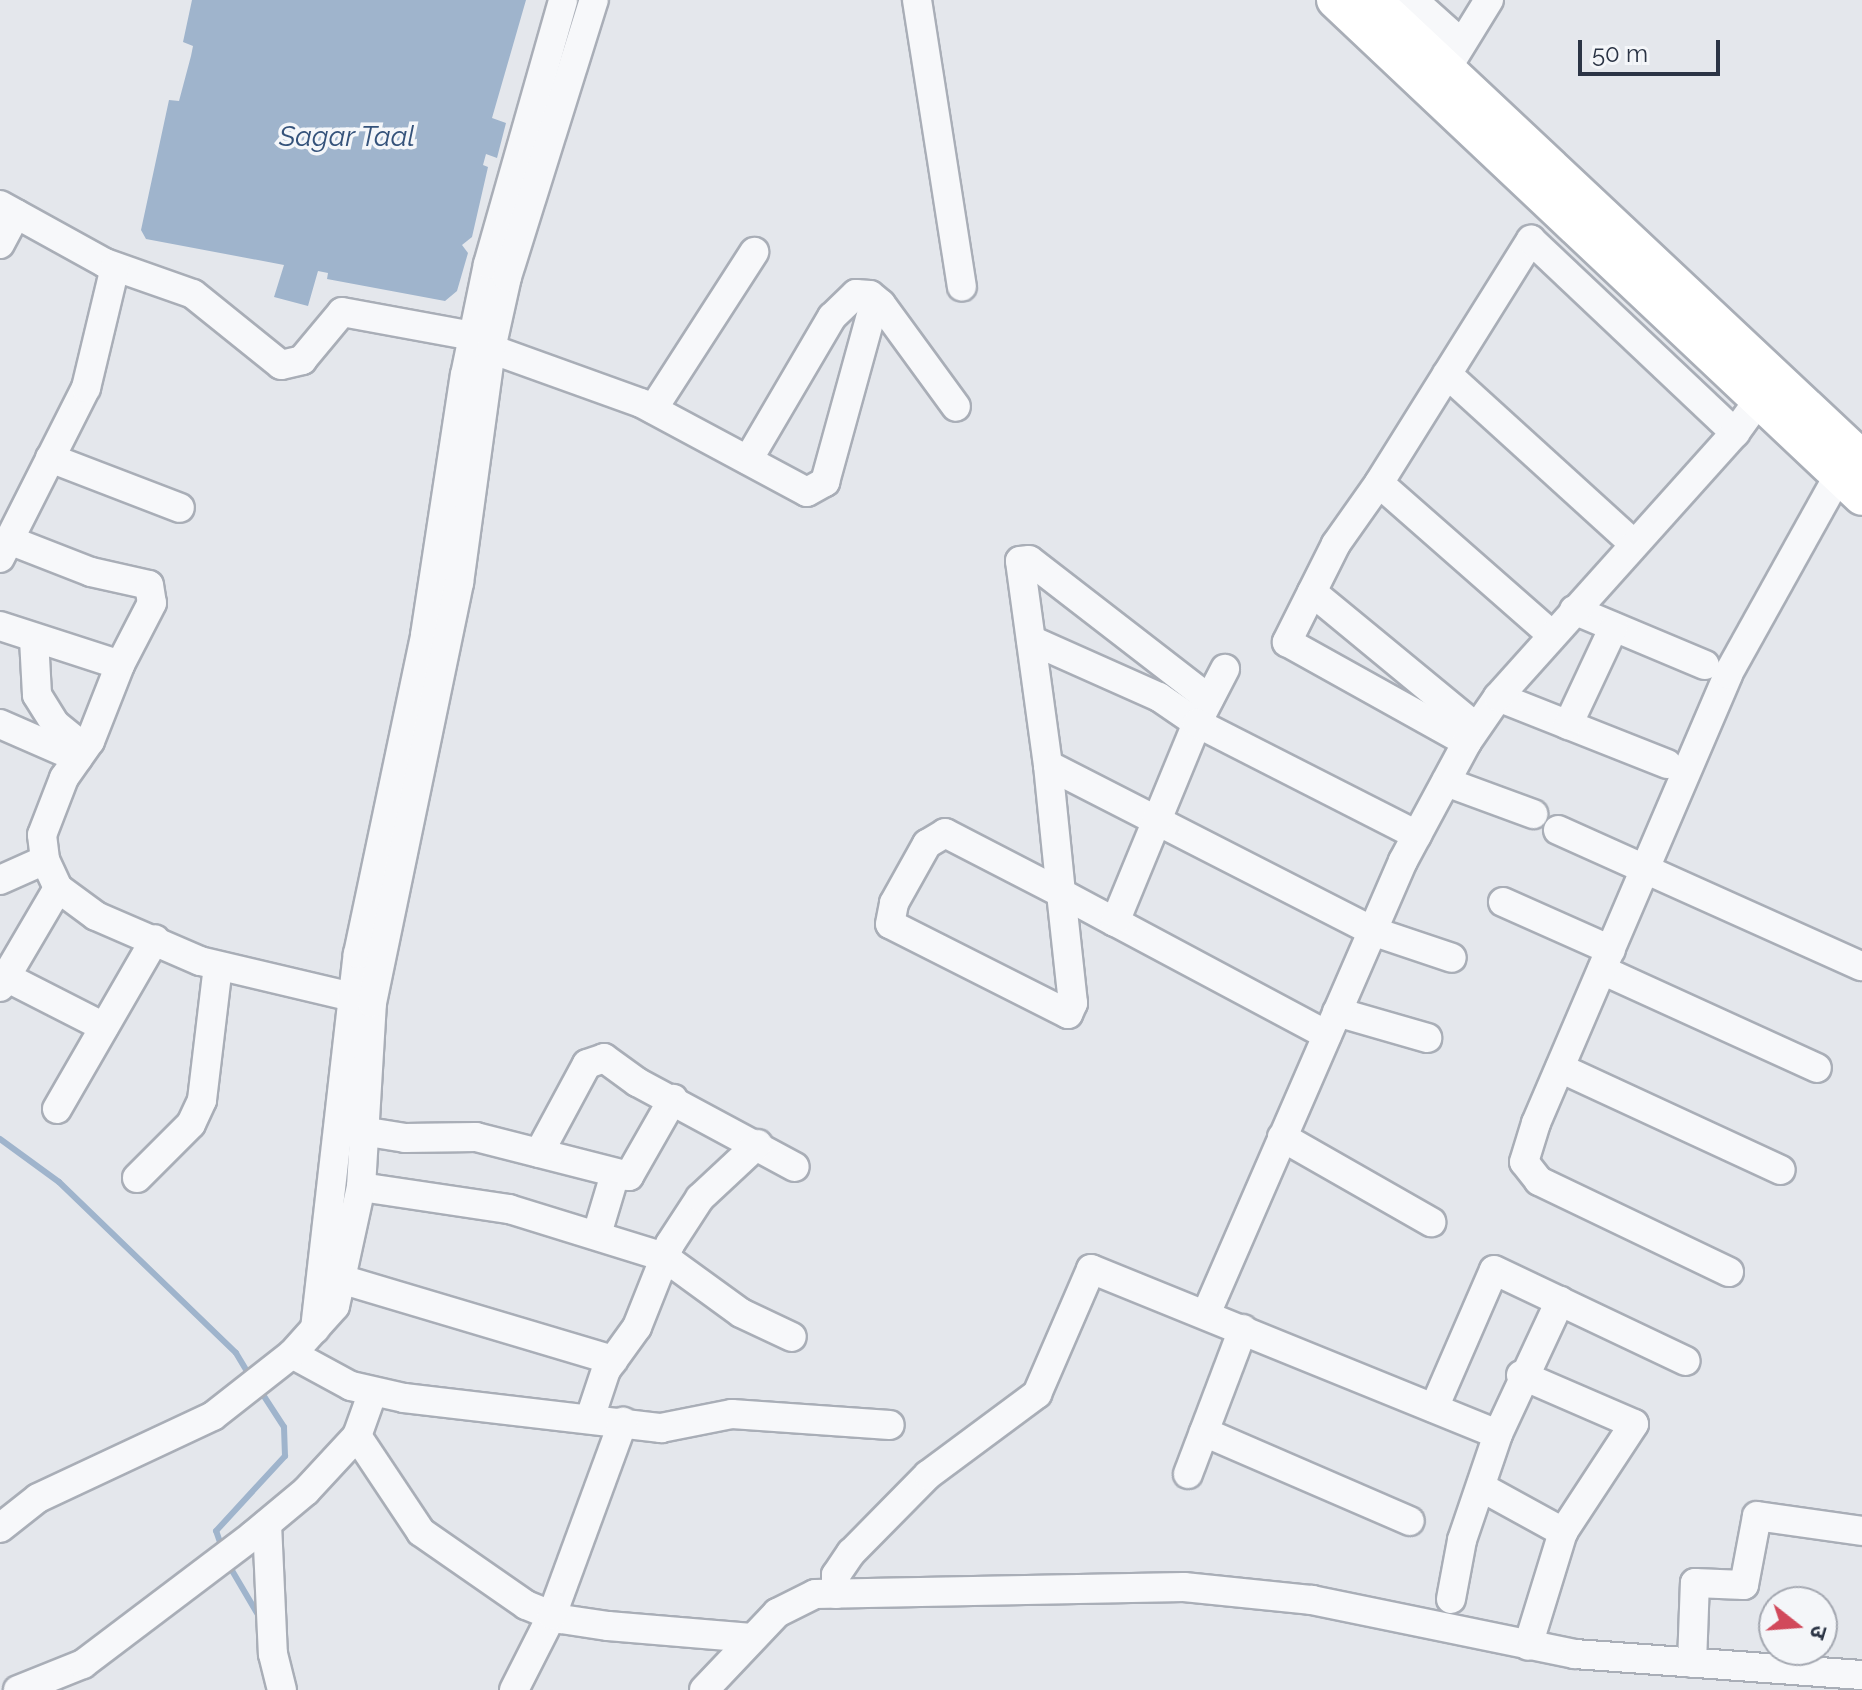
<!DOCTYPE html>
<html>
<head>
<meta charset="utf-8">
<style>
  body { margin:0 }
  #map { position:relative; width:1862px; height:1690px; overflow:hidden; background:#e4e7ec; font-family:Raleway,"Noto Sans Devanagari",sans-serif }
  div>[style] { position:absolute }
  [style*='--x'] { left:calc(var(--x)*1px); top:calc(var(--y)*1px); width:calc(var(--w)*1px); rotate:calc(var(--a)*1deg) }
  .water>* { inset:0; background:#9fb4cc }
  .stream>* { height:6px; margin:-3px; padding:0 3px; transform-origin:3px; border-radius:3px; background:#9fb4cc }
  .roads { filter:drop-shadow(2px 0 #a9aeb7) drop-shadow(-2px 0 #a9aeb7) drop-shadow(0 2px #a9aeb7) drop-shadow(0 -2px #a9aeb7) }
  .minor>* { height:28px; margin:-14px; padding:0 14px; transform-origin:14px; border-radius:14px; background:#f7f8fa }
  .major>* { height:36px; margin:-18px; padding:0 18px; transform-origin:18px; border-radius:18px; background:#fff }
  span { translate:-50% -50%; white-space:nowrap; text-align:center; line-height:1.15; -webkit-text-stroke:7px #f4f6f9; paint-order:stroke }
  .water-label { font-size:28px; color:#34527a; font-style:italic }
  .north { position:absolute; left:1758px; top:1586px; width:80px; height:80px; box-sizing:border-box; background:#f4f6f9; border:2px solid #a4a8b1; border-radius:50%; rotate:107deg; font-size:22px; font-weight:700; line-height:32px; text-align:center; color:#2b3445 }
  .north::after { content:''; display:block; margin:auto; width:28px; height:36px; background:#d1495b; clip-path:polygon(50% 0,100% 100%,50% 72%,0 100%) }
  .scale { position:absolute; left:1578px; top:40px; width:142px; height:36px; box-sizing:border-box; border:4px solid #2b3445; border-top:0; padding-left:10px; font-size:24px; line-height:28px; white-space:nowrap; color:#2b3445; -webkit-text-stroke:6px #f4f6f9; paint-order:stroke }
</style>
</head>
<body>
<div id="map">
  <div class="water">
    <div style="clip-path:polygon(192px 0,526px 0,492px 118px,506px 123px,497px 158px,486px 154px,483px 165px,488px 167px,472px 237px,462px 245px,468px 253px,457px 291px,445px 301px,327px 279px,328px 273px,318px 271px,308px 306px,274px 297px,284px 265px,146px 239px,141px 230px,169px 100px,179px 101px,191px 56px,193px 46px,183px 42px)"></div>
  </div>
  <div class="stream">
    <div style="--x:0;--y:1139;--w:73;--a:36.1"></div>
    <div style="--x:59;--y:1182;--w:246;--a:44"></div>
    <div style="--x:236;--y:1353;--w:29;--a:59"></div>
    <div style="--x:222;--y:1548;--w:18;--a:-109"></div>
    <div style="--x:216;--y:1531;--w:102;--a:-47.4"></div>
    <div style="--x:285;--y:1456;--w:29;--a:-92"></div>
    <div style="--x:284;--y:1427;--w:44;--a:-123"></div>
    <div style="--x:227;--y:1562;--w:65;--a:59.5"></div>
  </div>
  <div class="roads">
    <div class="minor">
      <div style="--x:917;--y:0;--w:290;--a:81.1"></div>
      <div style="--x:1413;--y:0;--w:63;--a:41.8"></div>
      <div style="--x:1436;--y:86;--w:101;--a:-58.4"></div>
      <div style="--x:0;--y:205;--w:120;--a:28.9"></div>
      <div style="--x:105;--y:263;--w:93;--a:19.4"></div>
      <div style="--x:193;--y:294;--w:113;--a:38.9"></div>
      <div style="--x:281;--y:365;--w:22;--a:-13"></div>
      <div style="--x:302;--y:360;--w:62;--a:-50.2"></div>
      <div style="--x:342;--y:312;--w:133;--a:10.4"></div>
      <div style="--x:0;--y:244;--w:34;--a:-62"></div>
      <div style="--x:491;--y:349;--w:159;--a:19.8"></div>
      <div style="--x:641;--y:403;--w:188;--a:28.2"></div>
      <div style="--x:807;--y:492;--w:21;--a:-29"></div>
      <div style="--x:825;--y:482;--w:189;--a:-74.6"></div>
      <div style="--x:1447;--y:374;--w:253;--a:42.3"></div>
      <div style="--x:653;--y:409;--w:187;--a:-57.2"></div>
      <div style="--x:50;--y:458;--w:139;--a:21"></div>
      <div style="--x:748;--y:460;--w:166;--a:-59.6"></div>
      <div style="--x:832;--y:317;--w:33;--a:-44"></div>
      <div style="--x:856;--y:294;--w:14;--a:4"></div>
      <div style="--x:870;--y:295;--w:14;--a:39"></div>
      <div style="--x:881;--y:304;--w:127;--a:53.9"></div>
      <div style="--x:1379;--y:483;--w:75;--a:125.2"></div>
      <div style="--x:1336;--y:544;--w:110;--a:116.6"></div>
      <div style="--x:1287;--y:642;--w:206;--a:29.1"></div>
      <div style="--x:9;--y:540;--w:88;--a:21.3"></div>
      <div style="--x:91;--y:572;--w:59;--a:12.6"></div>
      <div style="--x:149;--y:585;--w:18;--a:81"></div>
      <div style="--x:152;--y:603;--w:70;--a:117.3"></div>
      <div style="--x:0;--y:558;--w:191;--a:-63.2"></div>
      <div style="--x:86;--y:388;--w:124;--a:-76.5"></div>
      <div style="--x:1312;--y:592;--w:212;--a:39.5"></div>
      <div style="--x:1574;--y:610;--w:142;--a:22.8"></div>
      <div style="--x:0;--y:626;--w:126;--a:18"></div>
      <div style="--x:120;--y:665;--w:82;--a:111.5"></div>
      <div style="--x:90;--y:741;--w:45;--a:125.1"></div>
      <div style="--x:64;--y:778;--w:61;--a:111.1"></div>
      <div style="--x:42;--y:835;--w:25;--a:83"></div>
      <div style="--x:45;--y:860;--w:31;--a:65"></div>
      <div style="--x:58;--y:888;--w:47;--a:36.4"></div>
      <div style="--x:96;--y:916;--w:113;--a:23.4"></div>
      <div style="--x:200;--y:961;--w:156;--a:13.3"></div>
      <div style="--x:1552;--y:635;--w:230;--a:-138.7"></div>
      <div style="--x:1379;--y:483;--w:287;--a:-58"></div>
      <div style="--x:1531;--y:240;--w:281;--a:43.4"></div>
      <div style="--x:34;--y:639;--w:56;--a:86.9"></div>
      <div style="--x:37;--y:695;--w:34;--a:58"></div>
      <div style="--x:55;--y:724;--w:38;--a:39"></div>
      <div style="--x:1031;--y:640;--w:140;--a:24"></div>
      <div style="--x:1159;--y:697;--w:46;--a:34.4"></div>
      <div style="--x:1197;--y:723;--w:61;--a:-62.6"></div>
      <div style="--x:1498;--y:697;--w:182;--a:21.6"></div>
      <div style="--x:1209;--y:699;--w:227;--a:-142.3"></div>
      <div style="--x:1029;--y:560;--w:9;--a:174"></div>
      <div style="--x:1020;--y:561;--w:206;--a:82.2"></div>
      <div style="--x:1048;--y:765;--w:364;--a:27.1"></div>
      <div style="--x:1372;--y:931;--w:84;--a:18.6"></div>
      <div style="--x:0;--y:724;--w:85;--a:23.6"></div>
      <div style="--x:1568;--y:725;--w:108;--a:-64.9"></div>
      <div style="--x:1048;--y:765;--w:129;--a:84.2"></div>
      <div style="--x:1061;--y:893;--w:61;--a:28.2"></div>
      <div style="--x:1446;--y:782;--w:93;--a:20.2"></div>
      <div style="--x:1558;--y:830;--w:332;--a:24.2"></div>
      <div style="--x:945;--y:833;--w:131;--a:27.3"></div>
      <div style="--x:1061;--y:893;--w:111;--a:83.8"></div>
      <div style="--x:1073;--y:1003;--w:12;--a:114"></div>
      <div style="--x:1068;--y:1014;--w:199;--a:-153.2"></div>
      <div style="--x:890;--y:924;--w:21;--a:-79"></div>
      <div style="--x:894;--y:903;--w:68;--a:-60.8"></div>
      <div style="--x:927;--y:844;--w:21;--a:-31"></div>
      <div style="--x:0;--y:880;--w:49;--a:-24"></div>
      <div style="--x:1503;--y:902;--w:118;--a:24"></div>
      <div style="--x:1602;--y:970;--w:236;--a:24.5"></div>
      <div style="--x:6;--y:977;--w:110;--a:27"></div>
      <div style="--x:0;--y:987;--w:115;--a:-59.6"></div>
      <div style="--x:1337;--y:1012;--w:94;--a:16.1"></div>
      <div style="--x:1327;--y:1035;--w:240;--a:-151.9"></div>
      <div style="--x:1115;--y:922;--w:215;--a:-67.6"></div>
      <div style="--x:1197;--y:723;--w:247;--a:27"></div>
      <div style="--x:1560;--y:1068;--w:243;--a:24.8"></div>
      <div style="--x:57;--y:1109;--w:196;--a:-60"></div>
      <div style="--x:362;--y:1131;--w:44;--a:9.2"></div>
      <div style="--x:405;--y:1138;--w:71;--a:-0.8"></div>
      <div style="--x:476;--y:1137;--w:158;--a:14.3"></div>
      <div style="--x:629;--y:1176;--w:89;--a:-60.3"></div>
      <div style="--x:1282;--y:1137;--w:172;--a:29.7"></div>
      <div style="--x:539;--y:1153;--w:101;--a:-61.7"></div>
      <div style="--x:587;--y:1064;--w:18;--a:-19"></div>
      <div style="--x:604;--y:1058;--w:41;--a:36"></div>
      <div style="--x:637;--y:1082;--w:179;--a:28.3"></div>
      <div style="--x:137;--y:1178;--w:76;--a:-45"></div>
      <div style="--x:191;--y:1124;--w:26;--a:-65"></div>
      <div style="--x:202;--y:1100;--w:135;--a:-83.2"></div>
      <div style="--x:361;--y:1187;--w:150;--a:8.5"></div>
      <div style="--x:509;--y:1209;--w:162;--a:17.2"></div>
      <div style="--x:664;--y:1257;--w:95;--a:36"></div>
      <div style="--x:741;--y:1313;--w:56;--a:25.2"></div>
      <div style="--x:597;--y:1234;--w:63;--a:-73.3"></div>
      <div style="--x:1729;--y:1272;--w:211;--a:-154.4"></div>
      <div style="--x:1539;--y:1181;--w:24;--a:-128"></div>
      <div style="--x:1524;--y:1162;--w:41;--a:-72.9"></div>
      <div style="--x:1536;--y:1123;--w:488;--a:-66.8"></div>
      <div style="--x:1728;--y:674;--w:230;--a:-60.9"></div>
      <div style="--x:344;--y:1280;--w:281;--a:16.6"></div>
      <div style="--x:1206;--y:1314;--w:494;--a:-66.5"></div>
      <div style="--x:1403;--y:861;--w:135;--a:-61.7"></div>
      <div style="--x:1467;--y:742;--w:55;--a:-55.4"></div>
      <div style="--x:1498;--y:697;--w:355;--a:-48.1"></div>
      <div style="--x:1735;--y:433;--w:44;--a:-54.2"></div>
      <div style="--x:315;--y:1329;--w:377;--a:-83.5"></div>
      <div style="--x:358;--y:954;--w:326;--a:-78.1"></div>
      <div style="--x:425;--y:635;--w:263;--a:-81.3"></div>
      <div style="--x:465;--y:375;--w:113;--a:-78.3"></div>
      <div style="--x:488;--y:264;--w:274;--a:-74.1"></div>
      <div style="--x:292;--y:1354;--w:67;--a:28.5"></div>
      <div style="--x:351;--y:1386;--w:54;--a:12.8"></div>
      <div style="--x:404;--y:1398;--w:259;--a:6.7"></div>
      <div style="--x:661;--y:1428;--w:72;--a:-11.2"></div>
      <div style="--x:732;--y:1414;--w:158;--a:4"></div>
      <div style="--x:1521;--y:1375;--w:123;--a:23.4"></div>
      <div style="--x:1634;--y:1424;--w:129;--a:123.3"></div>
      <div style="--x:1434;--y:1408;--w:150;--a:-66.5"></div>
      <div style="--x:1494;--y:1270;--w:212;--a:25.4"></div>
      <div style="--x:590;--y:1418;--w:51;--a:-71.6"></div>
      <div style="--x:606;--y:1370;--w:53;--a:-54.2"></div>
      <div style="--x:637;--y:1327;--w:89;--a:-68.3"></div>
      <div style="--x:670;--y:1244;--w:55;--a:-56.9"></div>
      <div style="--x:700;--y:1198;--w:79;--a:-43"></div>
      <div style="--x:1204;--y:1432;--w:224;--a:23.4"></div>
      <div style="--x:357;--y:1436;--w:115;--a:56.3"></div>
      <div style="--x:421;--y:1532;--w:128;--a:34.8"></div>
      <div style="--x:526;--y:1605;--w:38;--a:22"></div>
      <div style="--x:561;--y:1619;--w:48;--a:8.5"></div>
      <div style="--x:608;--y:1626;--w:144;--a:4.8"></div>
      <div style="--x:1188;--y:1474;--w:155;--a:-69.2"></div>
      <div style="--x:1481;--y:1487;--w:94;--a:28.8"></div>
      <div style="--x:1563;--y:1532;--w:119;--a:107.1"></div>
      <div style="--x:267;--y:1524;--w:130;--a:87.4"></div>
      <div style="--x:273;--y:1654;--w:37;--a:76"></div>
      <div style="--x:0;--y:1528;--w:48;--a:-38.3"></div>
      <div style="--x:38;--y:1498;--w:193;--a:-25.1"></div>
      <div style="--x:213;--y:1416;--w:100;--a:-38.1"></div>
      <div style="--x:292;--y:1354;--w:64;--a:-48.1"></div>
      <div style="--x:335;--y:1306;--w:122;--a:-77.7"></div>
      <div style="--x:361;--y:1187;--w:184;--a:-86.6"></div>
      <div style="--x:372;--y:1003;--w:429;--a:-78.3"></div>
      <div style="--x:459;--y:583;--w:236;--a:-82.2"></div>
      <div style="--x:491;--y:349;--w:74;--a:-77.5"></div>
      <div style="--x:507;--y:277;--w:290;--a:-72.6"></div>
      <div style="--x:836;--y:1594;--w:19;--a:-90"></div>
      <div style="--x:836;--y:1575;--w:27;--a:-56"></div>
      <div style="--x:851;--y:1553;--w:110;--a:-45.4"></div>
      <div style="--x:928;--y:1475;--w:136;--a:-36.6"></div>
      <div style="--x:1037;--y:1394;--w:136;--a:-66.6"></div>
      <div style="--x:1091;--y:1269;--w:439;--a:22.1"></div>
      <div style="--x:1451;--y:1599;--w:60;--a:-79.4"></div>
      <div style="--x:1462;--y:1540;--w:112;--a:-71.2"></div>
      <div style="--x:1498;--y:1434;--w:147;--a:-65"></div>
      <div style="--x:1692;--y:1663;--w:80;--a:-87.9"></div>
      <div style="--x:1695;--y:1583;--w:49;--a:2.3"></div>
      <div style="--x:1744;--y:1585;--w:70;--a:-79.3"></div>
      <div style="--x:1757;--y:1516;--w:106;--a:8.1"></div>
      <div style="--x:18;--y:1690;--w:70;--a:-21.8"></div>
      <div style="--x:83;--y:1664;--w:212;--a:-37.1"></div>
      <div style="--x:252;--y:1536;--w:70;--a:-39.8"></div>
      <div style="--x:306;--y:1491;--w:75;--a:-47.2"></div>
      <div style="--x:357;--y:1436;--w:45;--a:-70.3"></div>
      <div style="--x:514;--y:1690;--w:84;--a:-63.1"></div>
      <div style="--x:552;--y:1615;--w:206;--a:-69.8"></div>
      <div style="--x:704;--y:1690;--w:106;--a:-46.5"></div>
      <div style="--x:777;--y:1613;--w:42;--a:-26.6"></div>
      <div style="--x:815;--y:1594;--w:369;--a:-1.1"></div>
      <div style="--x:1184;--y:1587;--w:129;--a:5.8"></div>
      <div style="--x:1312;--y:1600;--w:268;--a:11.6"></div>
      <div style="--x:1575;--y:1654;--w:288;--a:4.2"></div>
    </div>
    <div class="major">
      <div style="--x:1335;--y:0;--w:724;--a:43.32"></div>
      <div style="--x:1373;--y:0;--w:671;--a:43.19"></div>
    </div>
  </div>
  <div class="water-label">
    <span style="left:347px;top:137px">Sagar Taal</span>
  </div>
  <div class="north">उ</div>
  <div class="scale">50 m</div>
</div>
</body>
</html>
